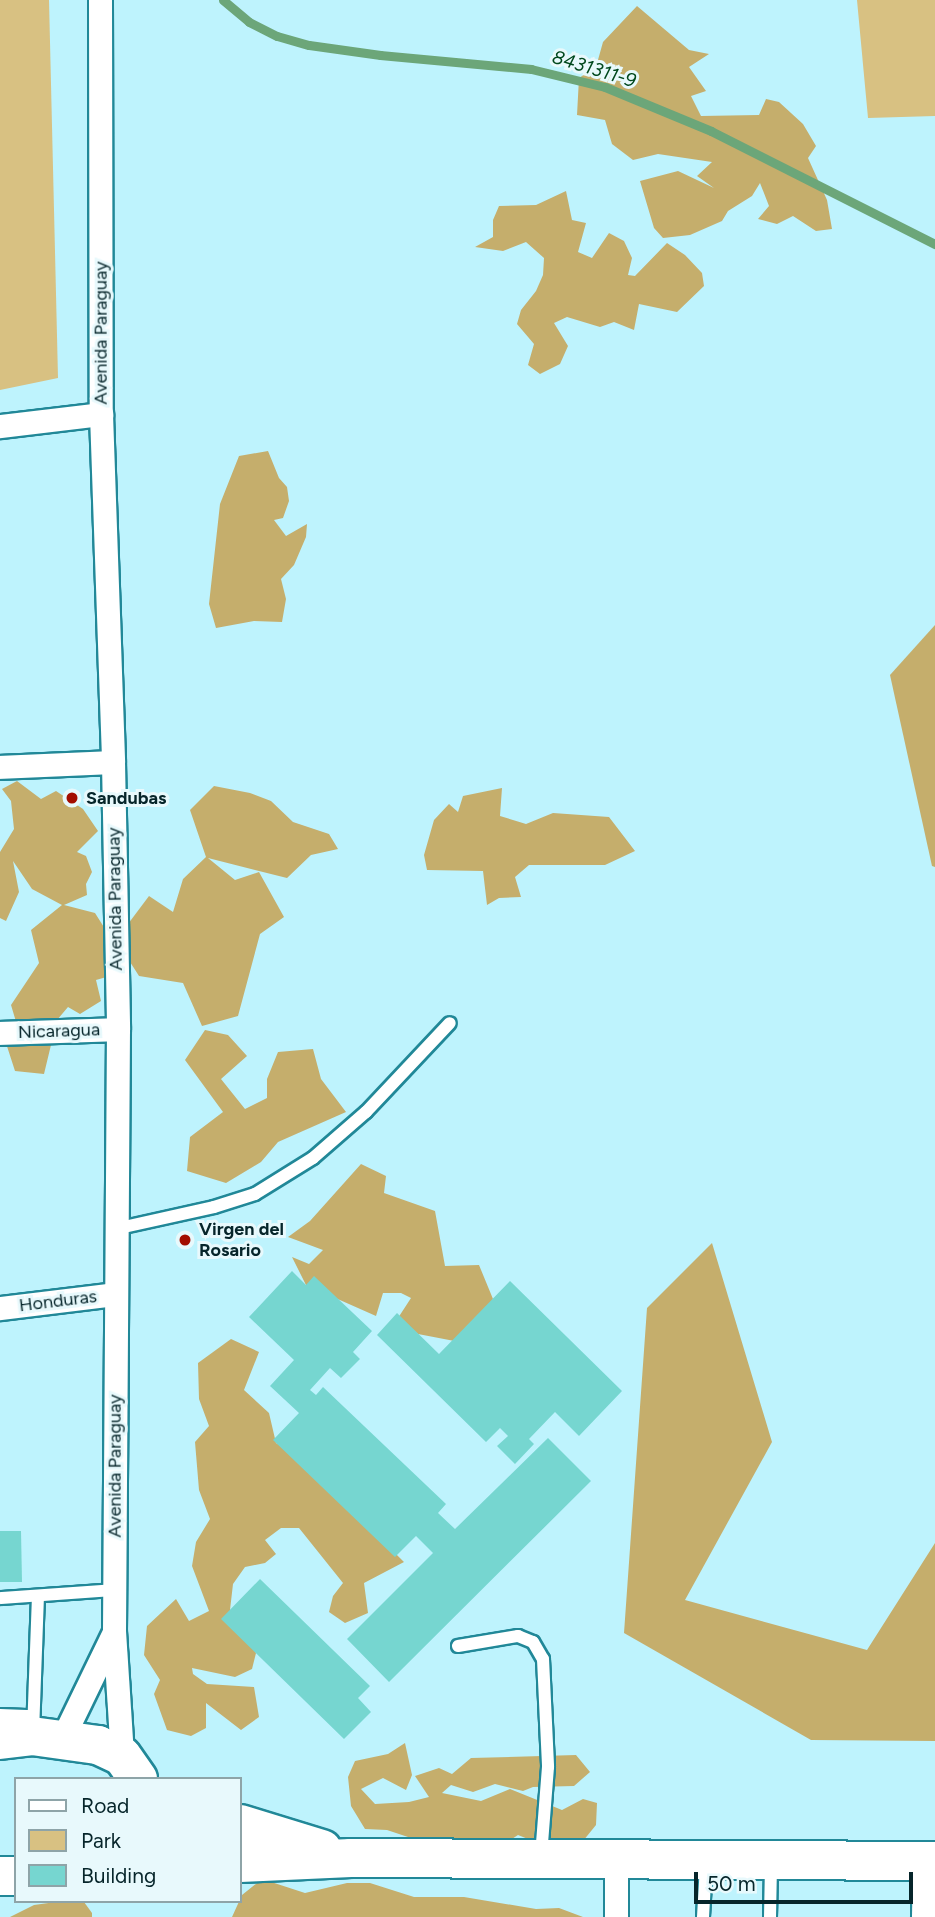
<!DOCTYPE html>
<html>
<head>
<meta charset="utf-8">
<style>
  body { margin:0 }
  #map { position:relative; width:935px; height:1917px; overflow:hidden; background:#bef3fd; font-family:Figtree,sans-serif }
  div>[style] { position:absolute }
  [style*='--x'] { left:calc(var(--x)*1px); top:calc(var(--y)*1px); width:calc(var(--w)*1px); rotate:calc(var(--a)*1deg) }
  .green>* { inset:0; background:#d8c182 }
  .forest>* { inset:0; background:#c5ae6c }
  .stream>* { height:9px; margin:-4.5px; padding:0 4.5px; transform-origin:4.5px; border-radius:4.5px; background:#6ca679 }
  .building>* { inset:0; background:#76d6d0 }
  .roads { filter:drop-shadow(2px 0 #218898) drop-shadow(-2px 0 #218898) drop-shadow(0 2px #218898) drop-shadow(0 -2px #218898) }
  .service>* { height:12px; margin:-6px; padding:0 6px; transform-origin:6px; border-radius:6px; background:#fff }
  .minor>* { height:23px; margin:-11.5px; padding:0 11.5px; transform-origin:11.5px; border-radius:11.5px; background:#fff }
  .trunk>* { height:38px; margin:-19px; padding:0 19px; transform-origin:19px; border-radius:19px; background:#fff }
  .dots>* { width:19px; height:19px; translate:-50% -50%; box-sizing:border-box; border:4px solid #e8f9fc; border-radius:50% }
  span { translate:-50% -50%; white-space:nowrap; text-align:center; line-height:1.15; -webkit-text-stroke:6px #e8f9fc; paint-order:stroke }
  .street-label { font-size:18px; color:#06252a }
  .poi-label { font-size:18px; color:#06252a; font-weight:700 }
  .left { translate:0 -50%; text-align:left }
  .water-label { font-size:19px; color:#00481d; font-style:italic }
  .legend { position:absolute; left:14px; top:1777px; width:228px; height:126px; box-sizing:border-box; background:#e8f9fc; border:2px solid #8ea4a8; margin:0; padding:9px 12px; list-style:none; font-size:21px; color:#06252a }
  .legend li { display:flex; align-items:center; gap:14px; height:35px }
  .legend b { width:35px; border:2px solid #8ea4a8 }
  .scale { position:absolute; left:694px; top:1872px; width:219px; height:32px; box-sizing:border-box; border:4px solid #06252a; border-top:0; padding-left:9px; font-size:21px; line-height:24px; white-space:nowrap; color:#06252a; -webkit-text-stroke:5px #e8f9fc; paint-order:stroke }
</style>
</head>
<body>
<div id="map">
  <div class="green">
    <div style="clip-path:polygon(0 0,49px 0,58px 378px,0 390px)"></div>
    <div style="clip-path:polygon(857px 0,935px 0,935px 116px,868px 118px)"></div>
  </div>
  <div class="forest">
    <div style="clip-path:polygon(637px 6px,689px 50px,709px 54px,689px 67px,706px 91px,691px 96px,701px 116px,759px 115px,766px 99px,779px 102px,803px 124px,816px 146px,808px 158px,827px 200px,832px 229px,816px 231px,793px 216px,777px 224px,758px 219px,769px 206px,760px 183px,752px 196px,728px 211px,722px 221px,690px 235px,663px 238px,654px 228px,640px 181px,678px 171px,714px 188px,697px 176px,712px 162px,658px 154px,633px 160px,612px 144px,605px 120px,577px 115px,579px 78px,596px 67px,603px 42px)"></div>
    <div style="clip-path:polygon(566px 191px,572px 220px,586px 223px,578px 252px,592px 258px,609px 233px,624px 241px,632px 258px,628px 275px,635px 276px,667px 243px,685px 255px,702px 273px,704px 286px,677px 312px,639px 304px,634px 330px,614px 322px,600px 327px,567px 317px,554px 323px,568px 346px,560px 364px,540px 374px,528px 365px,534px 344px,517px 324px,521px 310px,536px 291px,543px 275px,544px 258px,526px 242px,503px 251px,475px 247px,493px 237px,493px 220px,499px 206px,536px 205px)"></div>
    <div style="clip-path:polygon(268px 451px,279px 478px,287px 487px,289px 501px,283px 518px,274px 520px,286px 536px,307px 524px,306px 537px,294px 565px,281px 579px,286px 599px,282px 622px,254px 621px,216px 628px,209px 604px,220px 504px,239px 456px)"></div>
    <div style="clip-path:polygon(935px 625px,935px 867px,932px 866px,890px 675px)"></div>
    <div style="clip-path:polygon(17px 781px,41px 799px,56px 791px,83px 809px,98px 831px,77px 852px,86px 856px,92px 872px,86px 884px,87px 895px,64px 905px,95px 913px,107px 932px,110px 976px,96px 980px,101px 1001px,80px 1014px,68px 1007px,57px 1020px,44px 1074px,15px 1071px,4px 1037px,17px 1025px,11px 1005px,39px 963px,31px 930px,62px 905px,32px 889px,13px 861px,19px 892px,6px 921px,0 918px,0 852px,14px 829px,11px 801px,2px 789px)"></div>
    <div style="clip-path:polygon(214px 786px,250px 793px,271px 801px,293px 822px,329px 834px,338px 849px,311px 855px,287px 878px,208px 858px,235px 880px,259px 872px,284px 917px,260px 934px,238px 1016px,202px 1026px,183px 983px,139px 976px,116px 940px,149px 896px,173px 912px,183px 879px,206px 857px,190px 810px)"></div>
    <div style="clip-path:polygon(502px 788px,500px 816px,526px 824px,553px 813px,609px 817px,635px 851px,605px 865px,529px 865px,515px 877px,521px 897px,499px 898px,487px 905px,483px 871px,427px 870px,424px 855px,434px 820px,449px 804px,458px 812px,463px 796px)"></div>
    <div style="clip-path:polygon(205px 1030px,228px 1035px,247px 1056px,221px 1079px,245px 1109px,267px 1098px,267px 1079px,278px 1052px,313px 1049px,321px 1079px,346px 1112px,278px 1142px,261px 1162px,226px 1183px,187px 1171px,190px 1137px,223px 1112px,185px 1060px)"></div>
    <div style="clip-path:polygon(361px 1164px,386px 1176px,384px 1193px,435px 1211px,445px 1266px,479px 1265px,493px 1299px,470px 1344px,418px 1334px,398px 1318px,411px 1298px,401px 1293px,383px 1293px,376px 1316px,306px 1285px,292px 1257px,309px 1264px,323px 1250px,288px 1237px,310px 1221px)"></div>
    <div style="clip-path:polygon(712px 1243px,772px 1442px,685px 1600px,867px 1650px,935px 1543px,935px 1741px,811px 1740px,624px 1633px,647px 1308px)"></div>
    <div style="clip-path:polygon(231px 1339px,259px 1352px,244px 1390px,269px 1413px,276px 1443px,301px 1460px,404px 1562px,364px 1583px,368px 1613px,345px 1623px,329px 1612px,333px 1596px,343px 1583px,299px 1528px,281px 1528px,265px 1540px,276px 1554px,265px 1563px,245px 1567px,233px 1584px,230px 1610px,256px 1653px,252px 1669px,235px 1677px,192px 1668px,193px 1674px,207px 1684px,254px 1687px,259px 1717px,241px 1730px,206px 1703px,206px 1728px,191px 1736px,167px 1730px,154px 1694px,160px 1680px,144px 1655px,147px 1626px,176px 1599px,189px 1621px,209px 1611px,192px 1566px,196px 1542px,210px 1519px,199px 1490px,195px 1442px,209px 1426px,199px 1399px,198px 1363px)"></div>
    <div style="clip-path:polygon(405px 1743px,412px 1775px,406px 1790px,383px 1778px,361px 1789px,375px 1804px,409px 1802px,429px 1797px,415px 1776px,439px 1768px,452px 1774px,471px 1758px,576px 1755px,590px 1772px,574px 1786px,533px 1787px,523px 1791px,495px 1784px,473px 1792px,451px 1785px,442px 1793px,481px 1801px,510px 1789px,562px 1810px,583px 1799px,597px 1803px,596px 1825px,583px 1841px,538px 1843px,518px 1835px,501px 1846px,414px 1839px,387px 1830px,365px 1829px,351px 1806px,348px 1777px,355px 1761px,388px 1754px)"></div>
    <div style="clip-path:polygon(262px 1879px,305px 1893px,347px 1883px,370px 1883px,414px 1897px,464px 1897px,536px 1909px,559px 1908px,583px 1917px,232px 1917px,242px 1895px)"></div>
    <div style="clip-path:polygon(63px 1901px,84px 1902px,92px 1913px,92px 1917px,10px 1917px,34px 1905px)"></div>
  </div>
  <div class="stream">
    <div style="--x:223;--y:0;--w:34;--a:40"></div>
    <div style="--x:249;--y:22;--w:31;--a:27"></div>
    <div style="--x:277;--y:36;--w:33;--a:16"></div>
    <div style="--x:309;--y:45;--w:72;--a:8"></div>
    <div style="--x:380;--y:55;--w:152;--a:5.3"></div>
    <div style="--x:531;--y:69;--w:76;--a:13.7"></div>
    <div style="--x:605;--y:87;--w:115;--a:22.5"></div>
    <div style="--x:711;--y:131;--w:251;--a:26.8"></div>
  </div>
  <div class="building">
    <div style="clip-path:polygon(292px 1271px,306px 1285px,314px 1276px,372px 1331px,353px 1352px,360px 1359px,341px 1378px,330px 1368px,310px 1390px,316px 1395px,323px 1387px,446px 1504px,438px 1513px,455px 1529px,548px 1438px,591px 1481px,389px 1682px,347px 1639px,433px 1553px,416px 1536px,395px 1557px,273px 1440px,299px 1413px,270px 1386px,294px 1360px,249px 1317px)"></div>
    <div style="clip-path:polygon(510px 1281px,622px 1391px,579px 1436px,555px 1412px,529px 1439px,534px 1444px,515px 1464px,497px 1446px,508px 1436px,500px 1428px,486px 1442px,377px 1335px,397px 1313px,439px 1354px)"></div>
    <div style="clip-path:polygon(0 1531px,21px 1531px,22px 1582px,0 1582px)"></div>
    <div style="clip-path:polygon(260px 1579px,370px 1686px,358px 1698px,371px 1712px,344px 1739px,221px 1619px)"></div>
  </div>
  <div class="roads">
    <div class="service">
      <div style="--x:115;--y:1229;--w:101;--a:-12.5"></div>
      <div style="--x:214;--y:1207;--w:43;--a:-17.6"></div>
      <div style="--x:255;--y:1194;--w:68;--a:-31.8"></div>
      <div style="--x:313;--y:1158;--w:70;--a:-41"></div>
      <div style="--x:366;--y:1112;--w:122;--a:-46.7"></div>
      <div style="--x:0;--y:1598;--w:114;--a:-4"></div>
      <div style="--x:458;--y:1646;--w:61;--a:-9.5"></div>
      <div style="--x:518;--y:1636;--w:16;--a:22"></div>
      <div style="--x:533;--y:1642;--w:20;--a:60"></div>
      <div style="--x:543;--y:1659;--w:108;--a:87.3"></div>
      <div style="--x:548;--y:1767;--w:89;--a:94.5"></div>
      <div style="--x:0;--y:1715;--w:33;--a:2"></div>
      <div style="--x:33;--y:1732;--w:136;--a:-87.9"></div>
      <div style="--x:703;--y:1917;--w:52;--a:-86.7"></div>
      <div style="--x:770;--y:1917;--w:52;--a:-88.9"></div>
    </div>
    <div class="minor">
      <div style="--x:100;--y:0;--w:414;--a:89.9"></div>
      <div style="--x:101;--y:414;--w:348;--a:88"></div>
      <div style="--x:113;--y:762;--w:267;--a:88.9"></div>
      <div style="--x:118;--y:1029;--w:602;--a:90.38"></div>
      <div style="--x:114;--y:1631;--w:125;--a:86.3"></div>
      <div style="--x:0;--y:426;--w:102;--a:-6.8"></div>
      <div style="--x:0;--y:767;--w:113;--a:-2.5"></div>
      <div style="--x:0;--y:1033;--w:118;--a:-1.9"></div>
      <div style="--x:0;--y:1308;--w:116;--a:-6.9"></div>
      <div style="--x:62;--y:1739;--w:117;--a:-64.1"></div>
      <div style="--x:616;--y:1861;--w:56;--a:90"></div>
      <div style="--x:923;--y:1917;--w:57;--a:-89"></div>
    </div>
    <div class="trunk">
      <div style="--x:0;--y:1740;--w:32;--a:-7"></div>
      <div style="--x:32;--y:1736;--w:67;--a:7.8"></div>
      <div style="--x:98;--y:1745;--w:26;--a:25"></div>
      <div style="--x:122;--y:1756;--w:28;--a:55"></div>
      <div style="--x:240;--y:1824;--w:86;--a:17"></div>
      <div style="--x:240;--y:1863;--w:111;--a:-2.6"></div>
      <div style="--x:351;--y:1858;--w:584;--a:0.29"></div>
      <div style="--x:0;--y:1876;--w:16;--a:0"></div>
    </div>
  </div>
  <div class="dots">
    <div style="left:72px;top:798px;background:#a30d00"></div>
    <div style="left:185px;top:1240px;background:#a30d00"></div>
  </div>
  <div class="street-label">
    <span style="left:101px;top:333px;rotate:-90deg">Avenida Paraguay</span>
    <span style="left:115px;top:899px;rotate:-91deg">Avenida Paraguay</span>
    <span style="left:59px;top:1031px;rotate:-2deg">Nicaragua</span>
    <span style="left:58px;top:1301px;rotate:-7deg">Honduras</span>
    <span style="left:115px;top:1466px;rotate:-90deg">Avenida Paraguay</span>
  </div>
  <div class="poi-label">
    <span class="left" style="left:86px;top:798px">Sandubas</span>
    <span class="left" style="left:199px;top:1240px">Virgen del<br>Rosario</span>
  </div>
  <div class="water-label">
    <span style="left:594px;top:69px;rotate:17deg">8431311-9</span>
  </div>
  <ul class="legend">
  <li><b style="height:9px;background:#fff"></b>Road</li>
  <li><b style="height:19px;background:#d8c182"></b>Park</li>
  <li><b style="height:19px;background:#76d6d0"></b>Building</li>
  </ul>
  <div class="scale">50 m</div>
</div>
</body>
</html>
